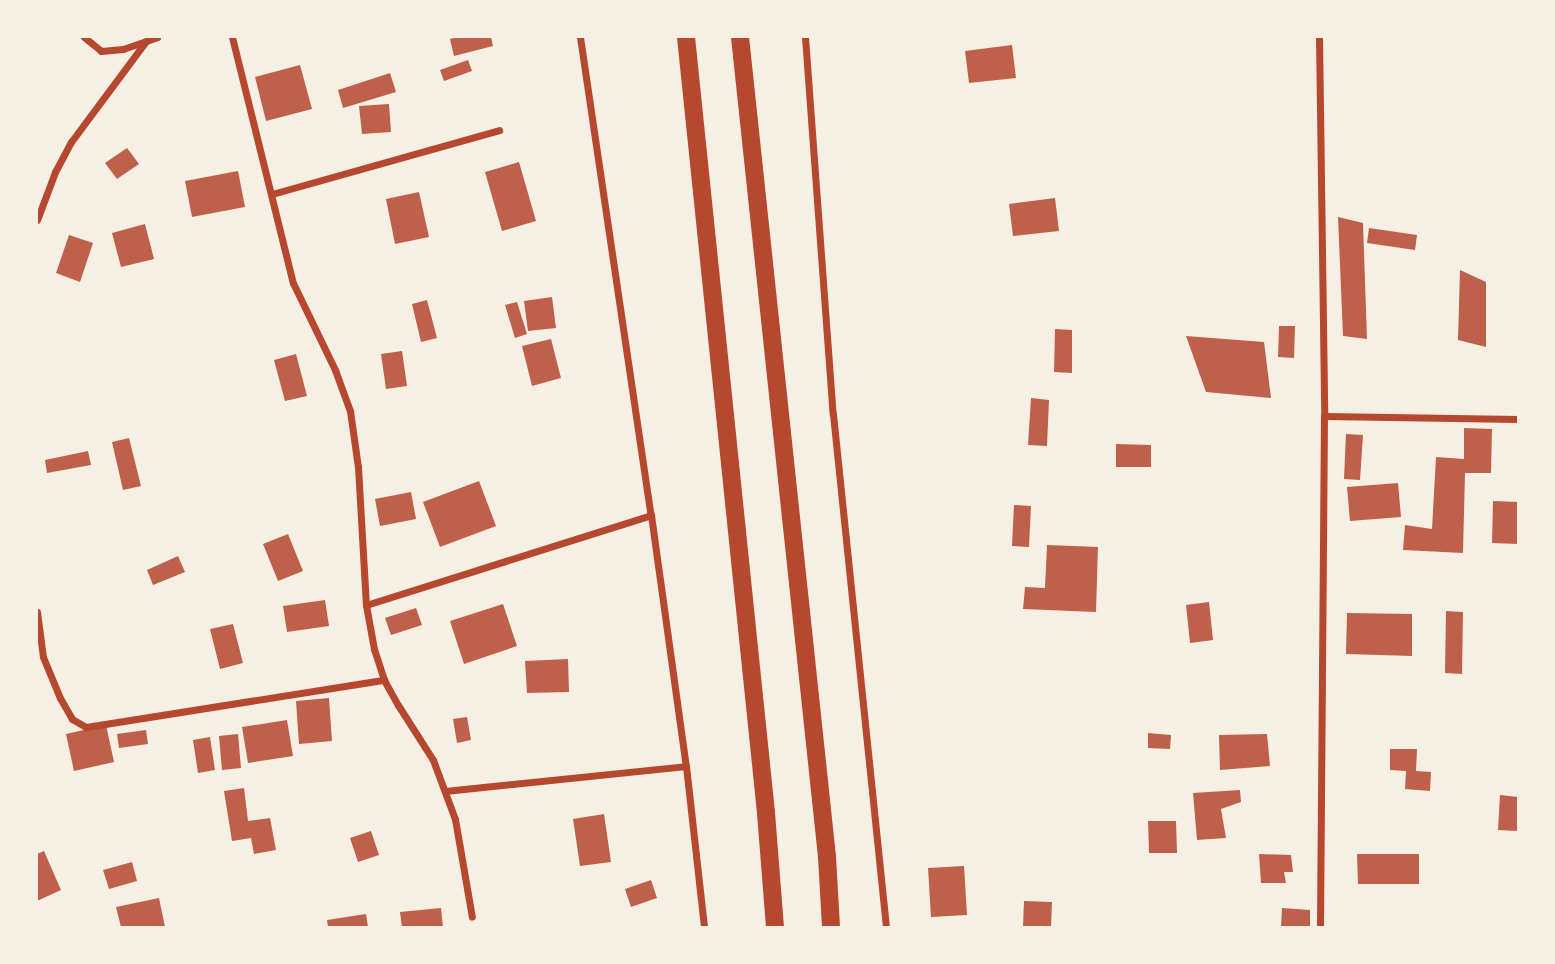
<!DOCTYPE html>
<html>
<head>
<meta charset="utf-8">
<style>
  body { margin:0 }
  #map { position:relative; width:1555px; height:964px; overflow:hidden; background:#f6efe4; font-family:"Sofia Sans Condensed",sans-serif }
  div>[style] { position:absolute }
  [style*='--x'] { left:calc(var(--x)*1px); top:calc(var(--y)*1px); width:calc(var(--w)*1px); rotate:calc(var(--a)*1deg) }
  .building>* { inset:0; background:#bf614a }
  .minor>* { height:7px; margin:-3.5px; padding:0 3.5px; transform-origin:3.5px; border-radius:3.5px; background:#b5482f }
  .primary>* { height:18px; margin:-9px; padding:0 9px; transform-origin:9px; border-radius:9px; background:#b5482f }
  span { translate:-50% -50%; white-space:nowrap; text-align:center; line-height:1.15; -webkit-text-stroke:5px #f6efe4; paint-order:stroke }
  .frame { position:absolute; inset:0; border:38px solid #f6efe4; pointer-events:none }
</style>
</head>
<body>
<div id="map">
  <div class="building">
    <div style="clip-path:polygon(458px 37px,491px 37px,493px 46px,454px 56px,450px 39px)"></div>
    <div style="clip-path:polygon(1012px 45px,1016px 78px,969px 83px,965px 51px)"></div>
    <div style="clip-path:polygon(468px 60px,472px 71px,444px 81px,440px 70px)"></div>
    <div style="clip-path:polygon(300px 65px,312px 109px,266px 121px,255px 77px)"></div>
    <div style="clip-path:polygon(390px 73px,396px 92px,343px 108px,338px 90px)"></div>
    <div style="clip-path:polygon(389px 104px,391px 132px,362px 134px,359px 106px)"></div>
    <div style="clip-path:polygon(127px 148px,139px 164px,117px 179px,105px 163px)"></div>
    <div style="clip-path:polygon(519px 162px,536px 221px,502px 231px,485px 172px)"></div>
    <div style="clip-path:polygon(238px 171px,245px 207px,192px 217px,185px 181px)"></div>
    <div style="clip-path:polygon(419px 192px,429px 237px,395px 244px,386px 199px)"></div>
    <div style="clip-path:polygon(1055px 198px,1059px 231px,1013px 236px,1009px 204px)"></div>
    <div style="clip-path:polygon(1338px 217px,1363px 223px,1367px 339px,1343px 336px)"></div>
    <div style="clip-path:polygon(145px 224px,154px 259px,121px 267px,112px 233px)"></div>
    <div style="clip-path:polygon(1369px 228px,1417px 235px,1415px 250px,1367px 243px)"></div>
    <div style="clip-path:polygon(69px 235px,93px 243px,80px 282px,56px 273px)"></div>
    <div style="clip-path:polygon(1460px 270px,1486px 282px,1486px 347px,1458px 340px)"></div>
    <div style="clip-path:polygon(552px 297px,556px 328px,528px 331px,524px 301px)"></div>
    <div style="clip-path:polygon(427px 300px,437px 338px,421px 342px,412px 304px)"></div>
    <div style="clip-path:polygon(517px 302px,527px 334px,515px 338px,505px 305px)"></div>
    <div style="clip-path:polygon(1279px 326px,1295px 326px,1294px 358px,1278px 357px)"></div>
    <div style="clip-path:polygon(1055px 329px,1072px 330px,1072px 373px,1054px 372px)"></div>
    <div style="clip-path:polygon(1186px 336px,1264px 342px,1271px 398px,1206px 392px)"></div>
    <div style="clip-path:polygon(551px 339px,561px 378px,532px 386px,522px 346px)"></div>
    <div style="clip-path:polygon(402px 351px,407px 386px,386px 389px,381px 354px)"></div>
    <div style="clip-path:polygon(296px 354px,307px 396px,285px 401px,274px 360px)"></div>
    <div style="clip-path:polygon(1031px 398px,1049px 400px,1047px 446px,1028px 445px)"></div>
    <div style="clip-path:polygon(1464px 428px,1492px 429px,1491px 473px,1465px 473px,1463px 553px,1403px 550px,1405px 525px,1432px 529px,1436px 457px,1464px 459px)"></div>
    <div style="clip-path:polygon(1346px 434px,1363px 435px,1360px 480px,1344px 479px)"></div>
    <div style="clip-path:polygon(129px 438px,141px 486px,123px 490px,112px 442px)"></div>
    <div style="clip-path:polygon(1116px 444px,1151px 445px,1151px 467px,1116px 467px)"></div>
    <div style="clip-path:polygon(88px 451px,91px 465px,47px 473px,45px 460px)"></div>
    <div style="clip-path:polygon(479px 481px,496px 526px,440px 547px,423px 502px)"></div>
    <div style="clip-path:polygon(1398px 483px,1401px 517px,1350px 521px,1347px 487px)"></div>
    <div style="clip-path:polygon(411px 492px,416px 519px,380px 526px,375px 499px)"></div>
    <div style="clip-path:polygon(1493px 501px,1518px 502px,1518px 544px,1492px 543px)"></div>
    <div style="clip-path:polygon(1014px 505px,1031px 506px,1029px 547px,1012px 546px)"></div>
    <div style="clip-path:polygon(288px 534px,303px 571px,278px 581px,263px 544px)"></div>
    <div style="clip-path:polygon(1047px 545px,1098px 547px,1096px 612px,1023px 609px,1025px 587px,1045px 588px)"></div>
    <div style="clip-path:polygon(178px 556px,185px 572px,153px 585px,147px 570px)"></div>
    <div style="clip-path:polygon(325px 600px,329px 626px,287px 632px,283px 606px)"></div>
    <div style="clip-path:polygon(1209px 602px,1213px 640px,1190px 643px,1186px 605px)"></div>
    <div style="clip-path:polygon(503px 604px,517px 646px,464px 664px,450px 621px)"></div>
    <div style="clip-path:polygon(416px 608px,422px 625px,391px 635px,385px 618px)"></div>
    <div style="clip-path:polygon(1446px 611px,1463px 612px,1462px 674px,1445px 673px)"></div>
    <div style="clip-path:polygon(1347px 613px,1412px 614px,1412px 656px,1346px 654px)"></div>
    <div style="clip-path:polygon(233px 624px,243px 663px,220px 669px,210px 629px)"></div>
    <div style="clip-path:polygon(568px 659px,569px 692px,527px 693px,525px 661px)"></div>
    <div style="clip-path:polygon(329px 698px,332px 741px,299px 744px,296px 701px)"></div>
    <div style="clip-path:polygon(467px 717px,471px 740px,457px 743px,453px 719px)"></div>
    <div style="clip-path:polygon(287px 720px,293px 756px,248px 763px,242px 727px)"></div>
    <div style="clip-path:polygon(106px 725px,114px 762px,74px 771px,66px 734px)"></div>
    <div style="clip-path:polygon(146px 730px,148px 744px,119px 748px,117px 734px)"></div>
    <div style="clip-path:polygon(1148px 733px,1171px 735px,1170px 749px,1148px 748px)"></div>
    <div style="clip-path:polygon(238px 734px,241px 768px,222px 770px,219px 736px)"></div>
    <div style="clip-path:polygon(1267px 734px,1270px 766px,1220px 770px,1219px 735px)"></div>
    <div style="clip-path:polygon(210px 737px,215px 770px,198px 773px,193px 740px)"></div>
    <div style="clip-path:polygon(1390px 749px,1417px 749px,1416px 771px,1431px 772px,1430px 791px,1405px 789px,1406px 771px,1390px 770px)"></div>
    <div style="clip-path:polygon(244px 788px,248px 821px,270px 818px,276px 850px,254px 854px,251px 838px,232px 841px,224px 791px)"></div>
    <div style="clip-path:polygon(1240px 790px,1241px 802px,1221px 809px,1226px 838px,1197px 840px,1193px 793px)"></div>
    <div style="clip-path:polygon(1500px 795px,1518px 797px,1518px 831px,1498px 830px)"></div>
    <div style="clip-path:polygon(604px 814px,611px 862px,580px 866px,573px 819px)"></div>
    <div style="clip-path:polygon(1148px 821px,1176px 821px,1177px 853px,1149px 853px)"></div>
    <div style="clip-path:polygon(371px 831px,379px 855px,358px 862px,350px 838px)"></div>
    <div style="clip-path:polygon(44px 851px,61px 890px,37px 901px,37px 854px)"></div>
    <div style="clip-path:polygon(1259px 854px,1291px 855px,1293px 872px,1284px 872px,1286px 883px,1261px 883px)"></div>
    <div style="clip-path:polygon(1357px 854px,1419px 854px,1419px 884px,1358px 884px)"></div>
    <div style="clip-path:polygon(132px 862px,137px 881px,109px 889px,103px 870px)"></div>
    <div style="clip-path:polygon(964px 866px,967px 915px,931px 917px,928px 868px)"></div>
    <div style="clip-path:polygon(651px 880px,657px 898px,631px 907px,625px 889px)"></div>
    <div style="clip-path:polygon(159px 898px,165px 927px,121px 927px,116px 907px)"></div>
    <div style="clip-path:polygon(1024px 901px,1052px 902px,1051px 927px,1023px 927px)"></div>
    <div style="clip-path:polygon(441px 908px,443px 927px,402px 927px,400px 912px)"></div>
    <div style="clip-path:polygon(1282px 908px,1310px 910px,1310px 927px,1281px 927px)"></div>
    <div style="clip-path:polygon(366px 914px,368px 927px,328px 927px,327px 920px)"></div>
  </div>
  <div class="minor">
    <div style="--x:84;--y:37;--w:22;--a:39"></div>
    <div style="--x:101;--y:51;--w:22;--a:-5"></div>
    <div style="--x:123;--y:49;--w:36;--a:-19"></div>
    <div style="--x:232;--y:37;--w:253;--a:76.1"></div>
    <div style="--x:293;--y:283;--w:97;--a:64.2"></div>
    <div style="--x:335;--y:370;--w:44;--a:69.9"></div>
    <div style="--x:350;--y:411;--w:57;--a:81.9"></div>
    <div style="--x:358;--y:467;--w:138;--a:86.7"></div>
    <div style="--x:366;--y:605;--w:45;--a:79.7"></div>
    <div style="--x:374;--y:649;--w:33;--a:72"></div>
    <div style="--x:384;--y:680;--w:29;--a:61"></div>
    <div style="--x:398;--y:705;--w:65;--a:57.5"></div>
    <div style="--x:433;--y:760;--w:63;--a:69.6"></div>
    <div style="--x:455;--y:819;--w:99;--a:80.2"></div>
    <div style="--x:580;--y:37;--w:483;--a:81.6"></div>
    <div style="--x:651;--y:515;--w:253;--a:82.1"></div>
    <div style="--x:686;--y:766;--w:162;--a:83.6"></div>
    <div style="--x:805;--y:37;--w:378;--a:85.8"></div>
    <div style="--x:833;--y:414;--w:516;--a:84.1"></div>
    <div style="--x:1319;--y:37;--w:379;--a:89.2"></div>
    <div style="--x:1324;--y:416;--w:511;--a:90.45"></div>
    <div style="--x:272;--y:194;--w:236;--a:-15.7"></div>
    <div style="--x:37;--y:220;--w:51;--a:-69.4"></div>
    <div style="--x:55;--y:172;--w:34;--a:-62"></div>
    <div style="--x:71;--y:142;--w:126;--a:-53.4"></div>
    <div style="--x:1324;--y:416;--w:194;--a:0.9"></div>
    <div style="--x:366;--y:605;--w:299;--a:-17.5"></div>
    <div style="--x:37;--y:612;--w:45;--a:82.4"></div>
    <div style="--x:43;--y:657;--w:44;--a:67.5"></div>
    <div style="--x:60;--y:698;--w:24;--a:60"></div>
    <div style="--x:72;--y:719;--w:16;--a:30"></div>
    <div style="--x:86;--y:727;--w:302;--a:-9"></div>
    <div style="--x:445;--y:791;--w:242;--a:-5.9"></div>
  </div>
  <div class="primary">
    <div style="--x:686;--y:37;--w:780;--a:84.11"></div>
    <div style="--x:766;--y:813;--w:114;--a:85.5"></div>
    <div style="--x:740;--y:37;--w:825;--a:83.94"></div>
    <div style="--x:827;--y:857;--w:70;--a:86.7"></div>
  </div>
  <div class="frame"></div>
</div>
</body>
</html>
